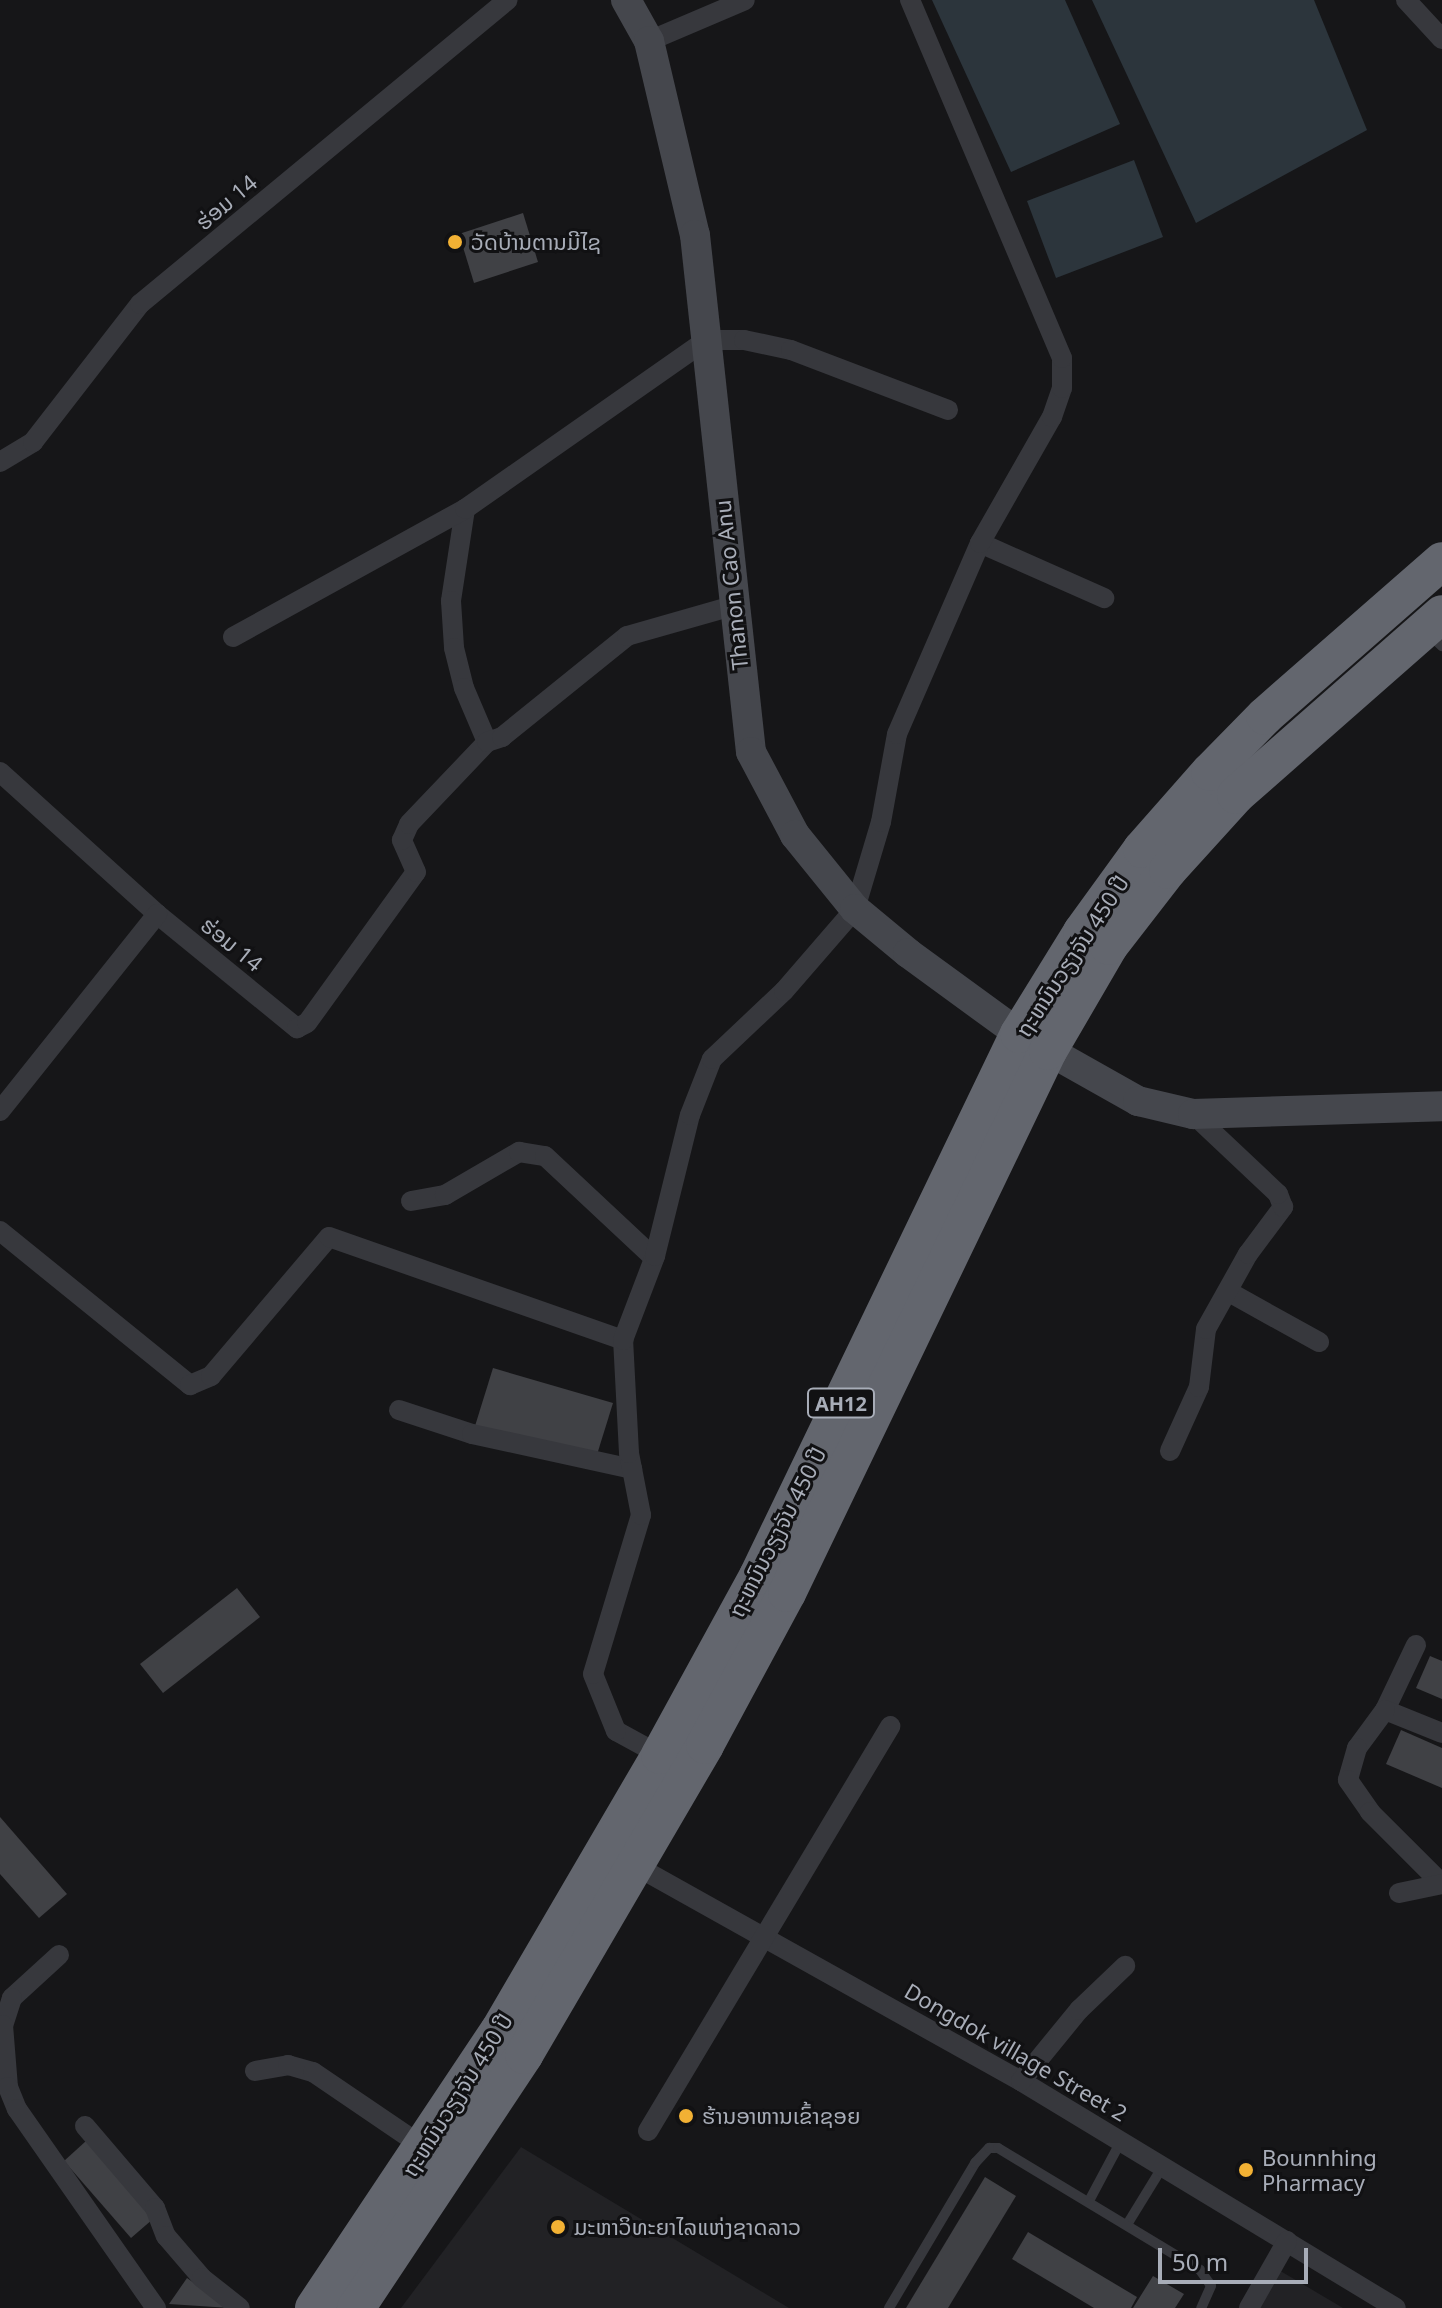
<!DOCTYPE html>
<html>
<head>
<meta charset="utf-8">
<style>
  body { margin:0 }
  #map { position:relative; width:1442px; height:2308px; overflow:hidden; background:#161618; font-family:"Noto Sans","Noto Sans Lao",sans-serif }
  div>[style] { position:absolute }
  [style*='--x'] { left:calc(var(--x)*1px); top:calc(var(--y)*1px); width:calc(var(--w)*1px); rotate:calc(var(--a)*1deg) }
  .built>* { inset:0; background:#222225 }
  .water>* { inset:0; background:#2c353c }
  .building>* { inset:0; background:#404145 }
  .lane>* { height:10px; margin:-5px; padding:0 5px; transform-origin:5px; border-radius:5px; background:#37383d }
  .street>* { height:20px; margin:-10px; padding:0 10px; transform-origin:10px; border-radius:10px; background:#37383d }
  .secondary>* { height:30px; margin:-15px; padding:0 15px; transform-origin:15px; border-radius:15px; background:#45474d }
  .highway>* { height:38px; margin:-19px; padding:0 19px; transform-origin:19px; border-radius:19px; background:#63666e }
  .dots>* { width:22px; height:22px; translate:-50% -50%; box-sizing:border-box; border:4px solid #111113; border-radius:50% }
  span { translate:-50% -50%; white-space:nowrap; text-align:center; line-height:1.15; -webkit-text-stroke:6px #111113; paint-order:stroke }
  .shield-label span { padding:2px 6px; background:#111113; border:2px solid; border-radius:6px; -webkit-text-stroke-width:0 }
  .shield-label { font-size:20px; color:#a8adb8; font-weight:700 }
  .street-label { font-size:22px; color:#a8adb8 }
  .poi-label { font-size:22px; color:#a8adb8 }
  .left { translate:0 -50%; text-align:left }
  .scale { position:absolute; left:1158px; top:2248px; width:150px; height:36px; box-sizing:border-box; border:4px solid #a8adb8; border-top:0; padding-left:10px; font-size:24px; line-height:28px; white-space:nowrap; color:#a8adb8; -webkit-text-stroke:6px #111113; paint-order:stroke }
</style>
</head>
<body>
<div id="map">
  <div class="built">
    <div style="clip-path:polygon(521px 2147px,789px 2308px,401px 2308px)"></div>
    <div style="clip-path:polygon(1272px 2266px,1343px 2308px,1245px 2308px)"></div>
  </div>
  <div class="water">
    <div style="clip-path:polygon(932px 0,1065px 0,1120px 124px,1011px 172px)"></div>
    <div style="clip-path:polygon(1092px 0,1314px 0,1367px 130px,1196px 223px)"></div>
    <div style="clip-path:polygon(1134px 160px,1163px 237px,1056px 278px,1027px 201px)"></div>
  </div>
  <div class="building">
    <div style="clip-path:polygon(523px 213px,538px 262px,474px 283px,459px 234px)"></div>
    <div style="clip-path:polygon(493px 1368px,613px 1403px,595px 1461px,475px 1426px)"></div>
    <div style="clip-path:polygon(237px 1588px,260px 1617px,163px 1693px,140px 1664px)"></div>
    <div style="clip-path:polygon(1430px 1656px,1442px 1661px,1442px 1699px,1416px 1688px)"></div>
    <div style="clip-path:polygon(1401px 1730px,1442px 1748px,1442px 1788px,1386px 1764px)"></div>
    <div style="clip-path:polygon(0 1817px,67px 1894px,39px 1918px,0 1874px)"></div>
    <div style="clip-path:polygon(86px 2141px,153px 2219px,131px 2238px,64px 2161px)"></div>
    <div style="clip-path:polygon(985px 2177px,1016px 2196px,948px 2308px,906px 2308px)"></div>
    <div style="clip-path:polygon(1028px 2232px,1137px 2297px,1131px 2308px,1094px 2308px,1012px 2259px)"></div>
    <div style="clip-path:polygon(1153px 2276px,1184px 2294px,1175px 2308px,1133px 2308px)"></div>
    <div style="clip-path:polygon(187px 2278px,230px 2308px,169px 2304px)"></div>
  </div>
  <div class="lane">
    <div style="--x:1429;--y:634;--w:18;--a:43"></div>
    <div style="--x:1089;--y:2201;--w:68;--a:-61.9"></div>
    <div style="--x:1128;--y:2223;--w:67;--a:-58.4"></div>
    <div style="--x:889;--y:2308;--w:169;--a:-59.3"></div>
    <div style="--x:975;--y:2163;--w:21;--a:-47"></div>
    <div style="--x:989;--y:2148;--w:9;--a:0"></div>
    <div style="--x:998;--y:2148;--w:236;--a:31.1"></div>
    <div style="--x:1200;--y:2270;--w:19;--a:55"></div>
    <div style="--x:1211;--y:2286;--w:24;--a:114"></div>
  </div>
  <div class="street">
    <div style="--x:1406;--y:0;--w:53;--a:47.3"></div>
    <div style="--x:649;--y:41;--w:104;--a:-23.1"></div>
    <div style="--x:0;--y:462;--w:39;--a:-31"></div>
    <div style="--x:33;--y:442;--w:175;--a:-52.2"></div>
    <div style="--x:140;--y:304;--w:477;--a:-39.6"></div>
    <div style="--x:465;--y:509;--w:93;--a:98.7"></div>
    <div style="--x:451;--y:601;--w:47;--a:86.3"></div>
    <div style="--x:454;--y:648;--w:41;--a:76"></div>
    <div style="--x:464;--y:688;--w:59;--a:66.9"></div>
    <div style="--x:980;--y:543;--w:136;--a:23.9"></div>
    <div style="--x:233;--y:637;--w:265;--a:-28.9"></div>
    <div style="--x:465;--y:509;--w:294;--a:-35"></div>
    <div style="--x:706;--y:340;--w:38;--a:0"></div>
    <div style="--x:744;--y:340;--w:48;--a:12"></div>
    <div style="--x:791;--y:350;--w:168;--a:20.9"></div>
    <div style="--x:0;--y:772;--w:212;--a:42.1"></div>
    <div style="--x:157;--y:914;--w:181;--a:39.2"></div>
    <div style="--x:297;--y:1028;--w:11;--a:-27"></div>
    <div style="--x:307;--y:1023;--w:186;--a:-54.2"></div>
    <div style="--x:416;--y:872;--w:35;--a:-114"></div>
    <div style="--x:402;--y:840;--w:17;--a:-66"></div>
    <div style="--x:409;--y:824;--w:113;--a:-46.4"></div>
    <div style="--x:487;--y:742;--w:16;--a:-18"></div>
    <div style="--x:502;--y:737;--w:161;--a:-38.9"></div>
    <div style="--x:627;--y:636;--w:109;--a:-15.9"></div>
    <div style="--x:0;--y:1111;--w:252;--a:-51.4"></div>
    <div style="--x:411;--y:1201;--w:35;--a:-10"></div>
    <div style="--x:445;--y:1195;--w:86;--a:-30.2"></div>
    <div style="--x:519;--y:1152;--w:26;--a:9"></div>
    <div style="--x:545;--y:1156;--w:149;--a:43.1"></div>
    <div style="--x:0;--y:1231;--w:245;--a:39"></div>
    <div style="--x:190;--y:1385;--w:23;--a:-23"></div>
    <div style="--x:211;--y:1376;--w:182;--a:-49.7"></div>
    <div style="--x:329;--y:1237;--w:312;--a:19.3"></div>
    <div style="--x:1229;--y:1292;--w:103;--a:29.1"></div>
    <div style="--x:399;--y:1410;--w:77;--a:18.2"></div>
    <div style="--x:472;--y:1434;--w:164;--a:12.3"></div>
    <div style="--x:1170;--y:1451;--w:70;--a:-65.6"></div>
    <div style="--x:1199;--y:1387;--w:58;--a:-83.1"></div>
    <div style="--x:1206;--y:1329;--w:86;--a:-60.8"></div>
    <div style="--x:1248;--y:1254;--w:59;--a:-53.3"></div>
    <div style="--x:1283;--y:1207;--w:14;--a:-111"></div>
    <div style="--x:1278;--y:1194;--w:117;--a:-136.7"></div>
    <div style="--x:1416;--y:1645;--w:72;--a:115.5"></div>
    <div style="--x:1385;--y:1710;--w:61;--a:22"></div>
    <div style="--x:1385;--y:1710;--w:47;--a:126.4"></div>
    <div style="--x:1357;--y:1748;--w:33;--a:106"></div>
    <div style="--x:1348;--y:1780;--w:39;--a:55"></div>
    <div style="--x:1370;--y:1812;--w:102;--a:45"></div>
    <div style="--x:660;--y:1755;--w:50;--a:-151.4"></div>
    <div style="--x:616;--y:1731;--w:61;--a:-112"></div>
    <div style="--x:593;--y:1674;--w:166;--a:-73.2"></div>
    <div style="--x:641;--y:1515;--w:63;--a:-101"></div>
    <div style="--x:629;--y:1453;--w:113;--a:-93"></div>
    <div style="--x:623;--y:1340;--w:90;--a:-69.1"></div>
    <div style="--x:655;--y:1256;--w:145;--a:-76.1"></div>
    <div style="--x:690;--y:1115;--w:60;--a:-68.6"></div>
    <div style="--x:712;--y:1059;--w:99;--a:-43.4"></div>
    <div style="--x:784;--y:991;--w:108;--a:-49.1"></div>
    <div style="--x:855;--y:909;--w:91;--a:-73.4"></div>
    <div style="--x:881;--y:822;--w:89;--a:-79.7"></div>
    <div style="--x:897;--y:734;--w:208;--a:-66.5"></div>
    <div style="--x:980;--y:543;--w:145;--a:-60.3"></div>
    <div style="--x:1052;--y:417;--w:31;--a:-71"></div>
    <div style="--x:1062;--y:388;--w:30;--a:-90"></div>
    <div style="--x:1062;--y:358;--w:389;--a:-113"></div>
    <div style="--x:629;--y:1862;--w:449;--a:29.2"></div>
    <div style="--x:1021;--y:2081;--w:438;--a:31.2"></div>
    <div style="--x:1399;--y:1893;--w:44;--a:-11.8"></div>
    <div style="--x:59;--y:1955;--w:64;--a:137.5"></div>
    <div style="--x:12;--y:1998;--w:28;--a:108"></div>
    <div style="--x:3;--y:2025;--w:62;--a:85.4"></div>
    <div style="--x:8;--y:2087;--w:24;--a:68"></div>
    <div style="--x:17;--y:2109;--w:243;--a:55.1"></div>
    <div style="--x:255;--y:2071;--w:34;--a:-10"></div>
    <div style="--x:288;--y:2065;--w:26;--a:16"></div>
    <div style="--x:313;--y:2072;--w:135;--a:34.2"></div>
    <div style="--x:1021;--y:2081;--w:92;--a:-50.8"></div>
    <div style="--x:1079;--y:2010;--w:64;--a:-43.7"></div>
    <div style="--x:85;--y:2126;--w:108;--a:49.5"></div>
    <div style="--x:155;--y:2208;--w:30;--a:69"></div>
    <div style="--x:166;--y:2236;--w:55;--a:49.4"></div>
    <div style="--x:202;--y:2278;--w:48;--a:38.3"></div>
    <div style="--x:648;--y:2131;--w:472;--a:-59.1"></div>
    <div style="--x:1249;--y:2308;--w:77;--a:-60.4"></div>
  </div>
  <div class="secondary">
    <div style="--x:626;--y:0;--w:47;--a:60.7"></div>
    <div style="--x:649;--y:41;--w:199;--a:76.7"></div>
    <div style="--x:695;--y:235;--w:520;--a:83.82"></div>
    <div style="--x:751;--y:752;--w:94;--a:62.1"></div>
    <div style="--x:795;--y:835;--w:95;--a:51"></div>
    <div style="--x:855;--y:909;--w:69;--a:39.7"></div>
    <div style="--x:908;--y:953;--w:137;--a:36.1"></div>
    <div style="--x:1019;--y:1034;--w:137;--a:29.4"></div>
    <div style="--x:1138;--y:1101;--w:57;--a:13.3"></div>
    <div style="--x:1193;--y:1114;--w:249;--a:-1.8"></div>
  </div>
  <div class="highway">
    <div style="--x:314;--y:2308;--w:333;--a:-56.3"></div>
    <div style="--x:499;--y:2031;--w:320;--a:-59.7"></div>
    <div style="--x:660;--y:1755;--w:204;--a:-61.3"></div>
    <div style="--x:758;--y:1576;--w:602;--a:-64.29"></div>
    <div style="--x:1019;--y:1034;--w:120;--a:-58.3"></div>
    <div style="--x:1082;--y:932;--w:102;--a:-54.1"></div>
    <div style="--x:1142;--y:849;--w:103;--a:-48.6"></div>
    <div style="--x:1210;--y:772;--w:78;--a:-45.5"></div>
    <div style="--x:1265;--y:716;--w:235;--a:-41.2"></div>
    <div style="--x:356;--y:2308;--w:304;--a:-56.4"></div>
    <div style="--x:524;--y:2055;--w:359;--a:-59.7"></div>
    <div style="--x:705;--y:1745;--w:173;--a:-61.7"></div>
    <div style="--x:787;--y:1593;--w:602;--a:-64.29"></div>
    <div style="--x:1048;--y:1051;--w:121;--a:-59.8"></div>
    <div style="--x:1109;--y:946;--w:96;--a:-52.2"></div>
    <div style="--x:1168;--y:870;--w:101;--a:-47.8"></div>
    <div style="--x:1236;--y:795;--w:274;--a:-41.3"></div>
  </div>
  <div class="dots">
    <div style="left:455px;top:242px;background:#f2b134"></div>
    <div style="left:686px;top:2116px;background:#f2b134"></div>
    <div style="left:1246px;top:2170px;background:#f2b134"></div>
    <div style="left:558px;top:2227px;background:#f2b134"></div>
  </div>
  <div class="shield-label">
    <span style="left:841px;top:1403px">AH12</span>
  </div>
  <div class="street-label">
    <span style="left:226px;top:202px;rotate:-40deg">ຮ່ອມ 14</span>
    <span style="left:731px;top:585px;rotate:-96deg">Thanon Cao Anu</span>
    <span style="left:232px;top:944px;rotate:39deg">ຮ່ອມ 14</span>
    <span style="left:1072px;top:956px;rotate:-57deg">ຖະຫນົນວຽງຈັນ 450 ປີ</span>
    <span style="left:777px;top:1532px;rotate:-63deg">ຖະຫນົນວຽງຈັນ 450 ປີ</span>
    <span style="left:1016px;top:2052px;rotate:30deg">Dongdok village Street 2</span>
    <span style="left:457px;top:2095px;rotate:-58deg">ຖະຫນົນວຽງຈັນ 450 ປີ</span>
  </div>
  <div class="poi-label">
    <span class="left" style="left:471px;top:242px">ວັດບ້ານຕານມີໄຊ</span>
    <span class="left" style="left:702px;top:2116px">ຮ້ານອາຫານເຂົ້າຊອຍ</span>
    <span class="left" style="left:1262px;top:2170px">Bounnhing<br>Pharmacy</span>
    <span class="left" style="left:574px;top:2227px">ມະຫາວິທະຍາໄລແຫ່ງຊາດລາວ</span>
  </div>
  <div class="scale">50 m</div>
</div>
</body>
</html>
